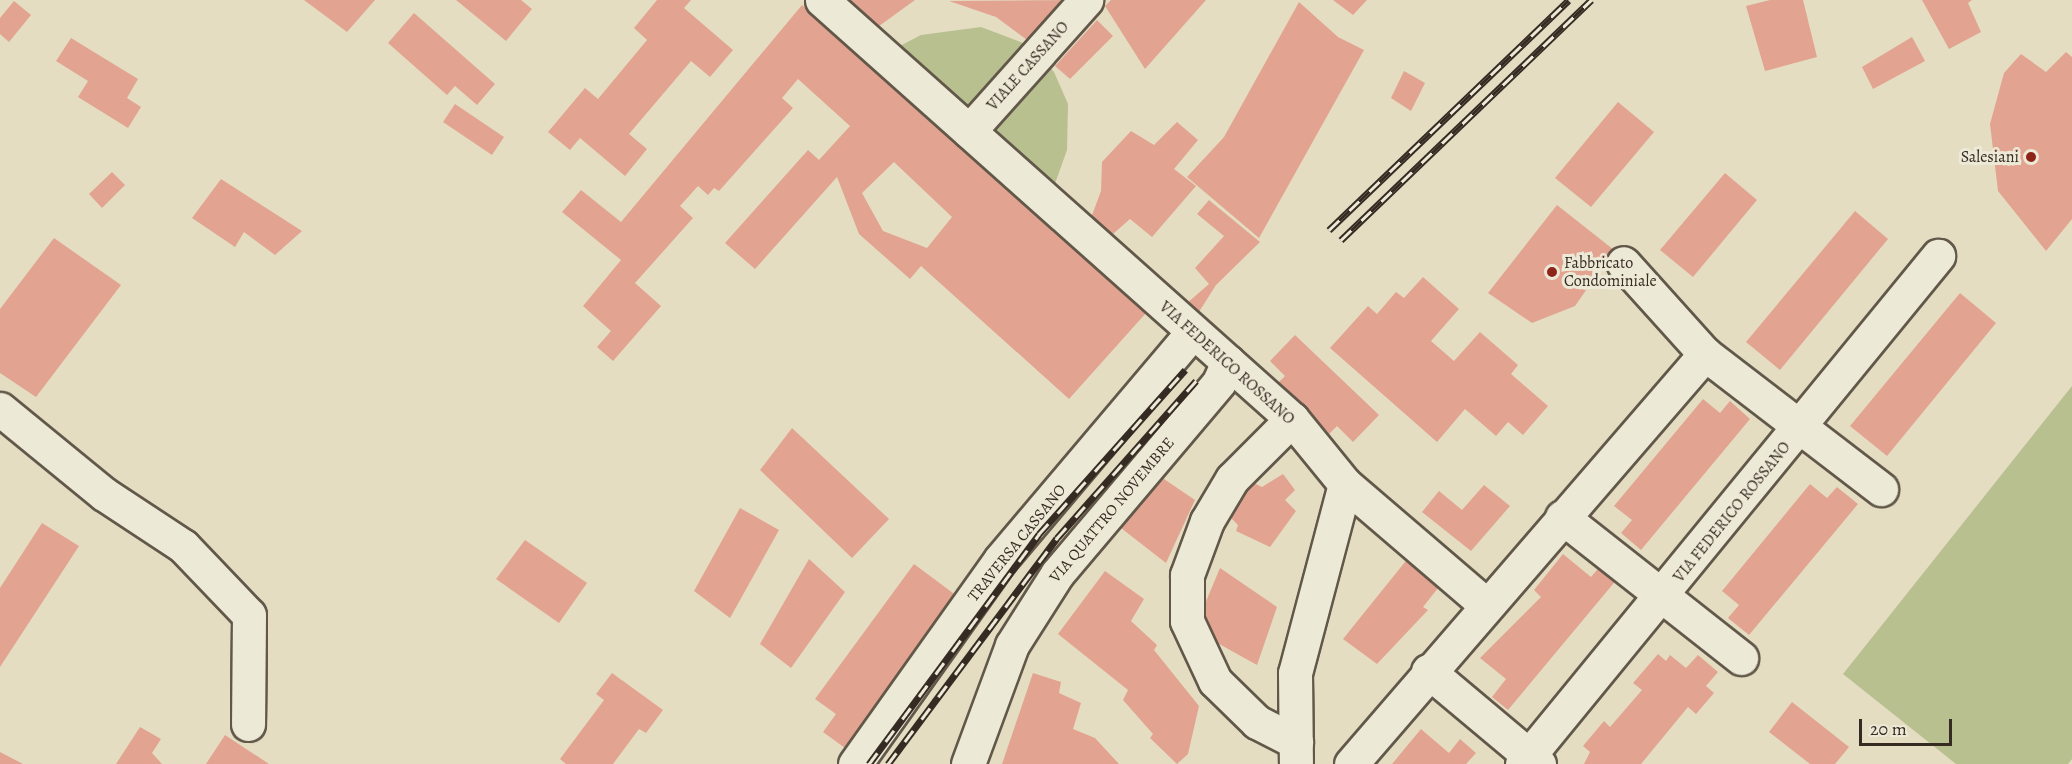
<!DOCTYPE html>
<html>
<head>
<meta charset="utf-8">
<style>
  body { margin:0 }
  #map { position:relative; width:2072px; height:764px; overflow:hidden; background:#e4ddc2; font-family:Alegreya,serif }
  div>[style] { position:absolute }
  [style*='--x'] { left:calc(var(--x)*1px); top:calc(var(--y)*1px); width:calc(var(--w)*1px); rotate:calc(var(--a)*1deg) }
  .green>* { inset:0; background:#b8c090 }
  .building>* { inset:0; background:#e2a490 }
  .roads { filter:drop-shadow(2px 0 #62584a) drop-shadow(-2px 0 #62584a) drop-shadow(0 2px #62584a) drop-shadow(0 -2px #62584a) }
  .street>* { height:33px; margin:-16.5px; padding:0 16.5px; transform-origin:16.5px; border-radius:16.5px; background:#ede9d7 }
  .rail>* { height:7px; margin-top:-3.5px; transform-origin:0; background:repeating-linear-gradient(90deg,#ede9d7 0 14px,#362b22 0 28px); box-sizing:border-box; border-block:2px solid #362b22 }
  .dots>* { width:16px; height:16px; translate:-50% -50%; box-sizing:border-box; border:3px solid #ede9d7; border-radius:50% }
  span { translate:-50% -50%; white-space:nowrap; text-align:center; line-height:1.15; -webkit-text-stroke:6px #ede9d7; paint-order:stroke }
  .street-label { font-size:16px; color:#362b22 }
  .poi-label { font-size:16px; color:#362b22 }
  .right { translate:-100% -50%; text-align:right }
  .left { translate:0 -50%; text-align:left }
  .scale { position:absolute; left:1859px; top:719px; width:93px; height:27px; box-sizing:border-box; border:3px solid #362b22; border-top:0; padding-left:8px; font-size:18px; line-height:21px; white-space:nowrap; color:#362b22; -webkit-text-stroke:4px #ede9d7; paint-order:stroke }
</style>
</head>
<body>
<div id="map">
  <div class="green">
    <div style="clip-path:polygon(981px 27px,1031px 46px,1054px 72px,1068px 104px,1067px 150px,1052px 192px,894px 49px,921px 35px)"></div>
    <div style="clip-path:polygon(2072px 386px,2072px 759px,2068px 764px,1956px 764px,1843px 674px)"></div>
  </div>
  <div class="building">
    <div style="clip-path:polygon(304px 0,375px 0,347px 32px)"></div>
    <div style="clip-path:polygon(456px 0,521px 0,532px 9px,506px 41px)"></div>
    <div style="clip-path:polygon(657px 0,691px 0,684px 8px,733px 50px,710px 77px,691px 61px,629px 134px,647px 149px,625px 176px,580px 138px,570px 150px,548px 132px,585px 88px,598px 99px,647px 40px,634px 28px)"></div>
    <div style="clip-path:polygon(838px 0,915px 0,875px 29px)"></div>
    <div style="clip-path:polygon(1073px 0,1031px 43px,996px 17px,949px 1px)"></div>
    <div style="clip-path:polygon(1111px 0,1206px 0,1145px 69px,1105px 6px)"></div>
    <div style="clip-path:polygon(1333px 0,1367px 0,1353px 15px)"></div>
    <div style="clip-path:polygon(1770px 0,1803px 0,1817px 57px,1765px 71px,1746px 6px)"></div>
    <div style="clip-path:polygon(1922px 0,1972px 0,1968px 3px,1981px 32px,1949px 49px)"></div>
    <div style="clip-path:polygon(14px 1px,31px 15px,9px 42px,0 34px,0 18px)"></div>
    <div style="clip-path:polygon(1299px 2px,1338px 37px,1364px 50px,1259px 238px,1187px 177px,1224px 137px)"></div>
    <div style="clip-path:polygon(evenodd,802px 5px,1146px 313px,1069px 399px,921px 266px,910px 279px,859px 234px,837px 177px,755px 269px,725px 243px,808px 150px,819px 160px,850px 126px,798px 79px,782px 98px,793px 108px,719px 191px,714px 188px,708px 195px,698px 186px,680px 206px,693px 218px,635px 283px,661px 306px,613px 361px,597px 347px,611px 331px,583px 306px,621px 260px,562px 212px,581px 190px,621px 222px,802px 5px,894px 162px,952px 217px,927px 248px,883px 231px,862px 193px,894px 162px)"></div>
    <div style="clip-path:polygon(414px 13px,495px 84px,477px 105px,455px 86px,447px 95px,388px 43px)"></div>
    <div style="clip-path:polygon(1097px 20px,1113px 36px,1070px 79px,1055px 66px)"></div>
    <div style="clip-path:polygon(1912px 37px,1925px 61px,1873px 89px,1862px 67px)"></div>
    <div style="clip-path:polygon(71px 38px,138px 79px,127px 98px,141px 107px,128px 128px,78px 97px,88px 81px,56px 61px)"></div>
    <div style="clip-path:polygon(2066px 52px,2072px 57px,2072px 219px,2046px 251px,1998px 191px,1990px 124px,2004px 73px,2021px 54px,2046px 72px)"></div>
    <div style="clip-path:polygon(1404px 71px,1425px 83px,1411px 111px,1391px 98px)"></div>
    <div style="clip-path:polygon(1618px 102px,1654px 132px,1591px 207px,1555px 178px)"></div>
    <div style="clip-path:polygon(455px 104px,504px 137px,492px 155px,443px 122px)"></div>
    <div style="clip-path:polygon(1177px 122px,1198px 140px,1174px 169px,1196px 186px,1152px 237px,1130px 219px,1113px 234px,1091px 218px,1101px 191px,1102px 162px,1131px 131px,1154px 145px)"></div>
    <div style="clip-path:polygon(112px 172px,125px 185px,102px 208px,89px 194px)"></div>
    <div style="clip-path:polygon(1725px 173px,1757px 200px,1693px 277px,1660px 250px)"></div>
    <div style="clip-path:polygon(221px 179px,302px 231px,275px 255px,244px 232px,235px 247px,192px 218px)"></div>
    <div style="clip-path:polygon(1209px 200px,1260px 242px,1216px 285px,1197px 315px,1186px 304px,1209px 284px,1195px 268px,1224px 236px,1197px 214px)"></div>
    <div style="clip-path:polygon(1557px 205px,1614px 250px,1575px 306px,1532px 323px,1488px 293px)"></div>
    <div style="clip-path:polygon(1855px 211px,1888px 239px,1780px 370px,1746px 342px)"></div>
    <div style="clip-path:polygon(54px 238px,121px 285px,36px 397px,0 373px,0 309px)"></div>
    <div style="clip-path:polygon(1423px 277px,1459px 309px,1431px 341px,1454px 361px,1480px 332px,1518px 365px,1511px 374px,1548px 406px,1523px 435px,1508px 422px,1496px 436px,1465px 409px,1437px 442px,1330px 348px,1368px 306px,1377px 314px,1396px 292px,1404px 298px)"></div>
    <div style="clip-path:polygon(1960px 293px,1996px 323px,1887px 456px,1850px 426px)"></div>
    <div style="clip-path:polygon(1295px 335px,1379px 415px,1353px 442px,1337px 426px,1328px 435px,1276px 385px,1285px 376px,1270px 361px)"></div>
    <div style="clip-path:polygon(1703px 399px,1720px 413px,1730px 401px,1750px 419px,1641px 550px,1621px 533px,1632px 520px,1614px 506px)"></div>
    <div style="clip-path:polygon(792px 428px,889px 519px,852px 558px,760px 470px)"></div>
    <div style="clip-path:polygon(1283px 474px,1295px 490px,1285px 500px,1296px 511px,1270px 547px,1236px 531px,1238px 525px,1228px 515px,1252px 482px,1262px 487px)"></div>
    <div style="clip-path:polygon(1161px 477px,1195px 500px,1166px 563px,1121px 528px)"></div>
    <div style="clip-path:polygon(1810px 484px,1827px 498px,1837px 487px,1858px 504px,1749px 635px,1728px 618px,1739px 605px,1722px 591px)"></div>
    <div style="clip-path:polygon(1484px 485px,1510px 506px,1471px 551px,1422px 512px,1439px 491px,1462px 510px)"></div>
    <div style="clip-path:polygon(740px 508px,779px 530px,730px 618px,694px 591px)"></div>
    <div style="clip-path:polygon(42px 523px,79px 546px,0 667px,0 588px)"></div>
    <div style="clip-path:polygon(525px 540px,587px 583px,559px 623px,496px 579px)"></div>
    <div style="clip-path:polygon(1563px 554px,1591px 577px,1602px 564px,1618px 578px,1508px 710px,1492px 697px,1506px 679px,1480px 658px,1541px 597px,1534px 590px)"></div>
    <div style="clip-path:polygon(1409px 557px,1442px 583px,1423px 607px,1428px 610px,1377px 664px,1343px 639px)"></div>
    <div style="clip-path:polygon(809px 559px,845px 592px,791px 668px,760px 644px)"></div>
    <div style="clip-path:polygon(914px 564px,957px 596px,845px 748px,823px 732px,836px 714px,815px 699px)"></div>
    <div style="clip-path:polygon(1220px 568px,1277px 607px,1257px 665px,1194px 630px)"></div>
    <div style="clip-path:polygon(1105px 571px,1144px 599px,1131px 621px,1157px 645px,1154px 650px,1199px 706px,1188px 754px,1177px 764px,1150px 738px,1153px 734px,1123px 700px,1128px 690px,1058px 634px)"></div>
    <div style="clip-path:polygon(1658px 654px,1666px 661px,1670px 655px,1686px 668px,1698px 655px,1718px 672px,1706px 686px,1714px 693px,1696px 714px,1688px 707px,1641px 764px,1584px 764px,1590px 752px,1583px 746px,1604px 721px,1610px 727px,1642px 690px,1633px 683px)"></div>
    <div style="clip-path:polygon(612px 673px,663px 710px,646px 733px,639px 729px,613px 764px,566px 764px,560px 759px,604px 700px,596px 694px)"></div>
    <div style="clip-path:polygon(1033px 673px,1061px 682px,1059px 693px,1081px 703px,1073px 729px,1095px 738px,1119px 764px,1002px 764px)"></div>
    <div style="clip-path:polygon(1792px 702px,1849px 747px,1835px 764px,1810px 764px,1769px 732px)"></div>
    <div style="clip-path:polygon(140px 727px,161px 739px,152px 753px,162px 764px,116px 764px)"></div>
    <div style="clip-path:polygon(1421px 729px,1449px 753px,1460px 739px,1476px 753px,1466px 764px,1392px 764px)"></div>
    <div style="clip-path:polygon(225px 735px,269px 764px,206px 764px)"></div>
    <div style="clip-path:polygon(0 752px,23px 764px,0 764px)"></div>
  </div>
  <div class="roads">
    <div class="street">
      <div style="--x:822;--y:0;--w:630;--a:41.72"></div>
      <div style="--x:1292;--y:419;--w:84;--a:50.8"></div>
      <div style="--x:1345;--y:484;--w:196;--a:104.8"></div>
      <div style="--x:1295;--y:673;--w:91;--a:89.4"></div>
      <div style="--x:969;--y:131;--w:176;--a:-48.2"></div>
      <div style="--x:1705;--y:354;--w:222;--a:37.5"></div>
      <div style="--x:0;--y:409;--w:134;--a:39.3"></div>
      <div style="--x:104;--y:494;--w:95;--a:33.4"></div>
      <div style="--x:183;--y:546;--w:95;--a:46.3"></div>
      <div style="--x:249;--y:615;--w:109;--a:90.5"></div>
      <div style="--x:1292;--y:419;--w:85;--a:135"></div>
      <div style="--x:1232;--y:479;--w:49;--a:120.8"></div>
      <div style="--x:1207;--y:521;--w:58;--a:110.3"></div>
      <div style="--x:1187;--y:575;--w:46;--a:90"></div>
      <div style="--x:1187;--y:621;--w:66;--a:65"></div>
      <div style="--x:1215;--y:681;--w:59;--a:44.3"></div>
      <div style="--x:1257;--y:722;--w:44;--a:27.1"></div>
      <div style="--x:1345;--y:484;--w:186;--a:40.6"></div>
      <div style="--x:1562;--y:517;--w:228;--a:38.2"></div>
      <div style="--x:1428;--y:671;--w:145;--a:40"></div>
      <div style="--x:855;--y:764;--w:250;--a:-54.6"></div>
      <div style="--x:1000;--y:560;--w:299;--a:-49.8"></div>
      <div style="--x:968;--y:764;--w:127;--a:-69.7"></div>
      <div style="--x:1012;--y:645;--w:84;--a:-57.6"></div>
      <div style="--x:1057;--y:574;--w:251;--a:-49.8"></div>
      <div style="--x:1219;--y:382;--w:22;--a:-66"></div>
      <div style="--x:1351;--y:764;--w:542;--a:-49.19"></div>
      <div style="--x:1705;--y:354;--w:122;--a:-132"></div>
      <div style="--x:1522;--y:764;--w:657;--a:-50.69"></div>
    </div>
  </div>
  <div class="rail">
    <div style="--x:1329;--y:230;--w:332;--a:-43.8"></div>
    <div style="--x:1341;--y:240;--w:347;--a:-43.8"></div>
    <div style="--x:869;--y:764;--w:286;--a:-53.5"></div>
    <div style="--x:1039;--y:534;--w:220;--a:-48.3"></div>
    <div style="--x:888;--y:764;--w:282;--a:-53.2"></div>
    <div style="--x:1057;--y:538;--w:210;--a:-48.5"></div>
  </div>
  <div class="dots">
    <div style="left:2031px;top:157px;background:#8f2418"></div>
    <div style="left:1552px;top:272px;background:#8f2418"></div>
  </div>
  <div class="street-label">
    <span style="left:1028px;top:66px;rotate:-48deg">VIALE CASSANO</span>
    <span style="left:1227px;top:363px;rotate:42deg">VIA FEDERICO ROSSANO</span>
    <span style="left:1112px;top:510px;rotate:-50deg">VIA QUATTRO NOVEMBRE</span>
    <span style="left:1732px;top:512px;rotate:-51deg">VIA FEDERICO ROSSANO</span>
    <span style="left:1017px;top:543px;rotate:-51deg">TRAVERSA CASSANO</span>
  </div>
  <div class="poi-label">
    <span class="right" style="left:2019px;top:157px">Salesiani</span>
    <span class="left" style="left:1564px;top:272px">Fabbricato<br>Condominiale</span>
  </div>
  <div class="scale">20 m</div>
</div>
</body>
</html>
